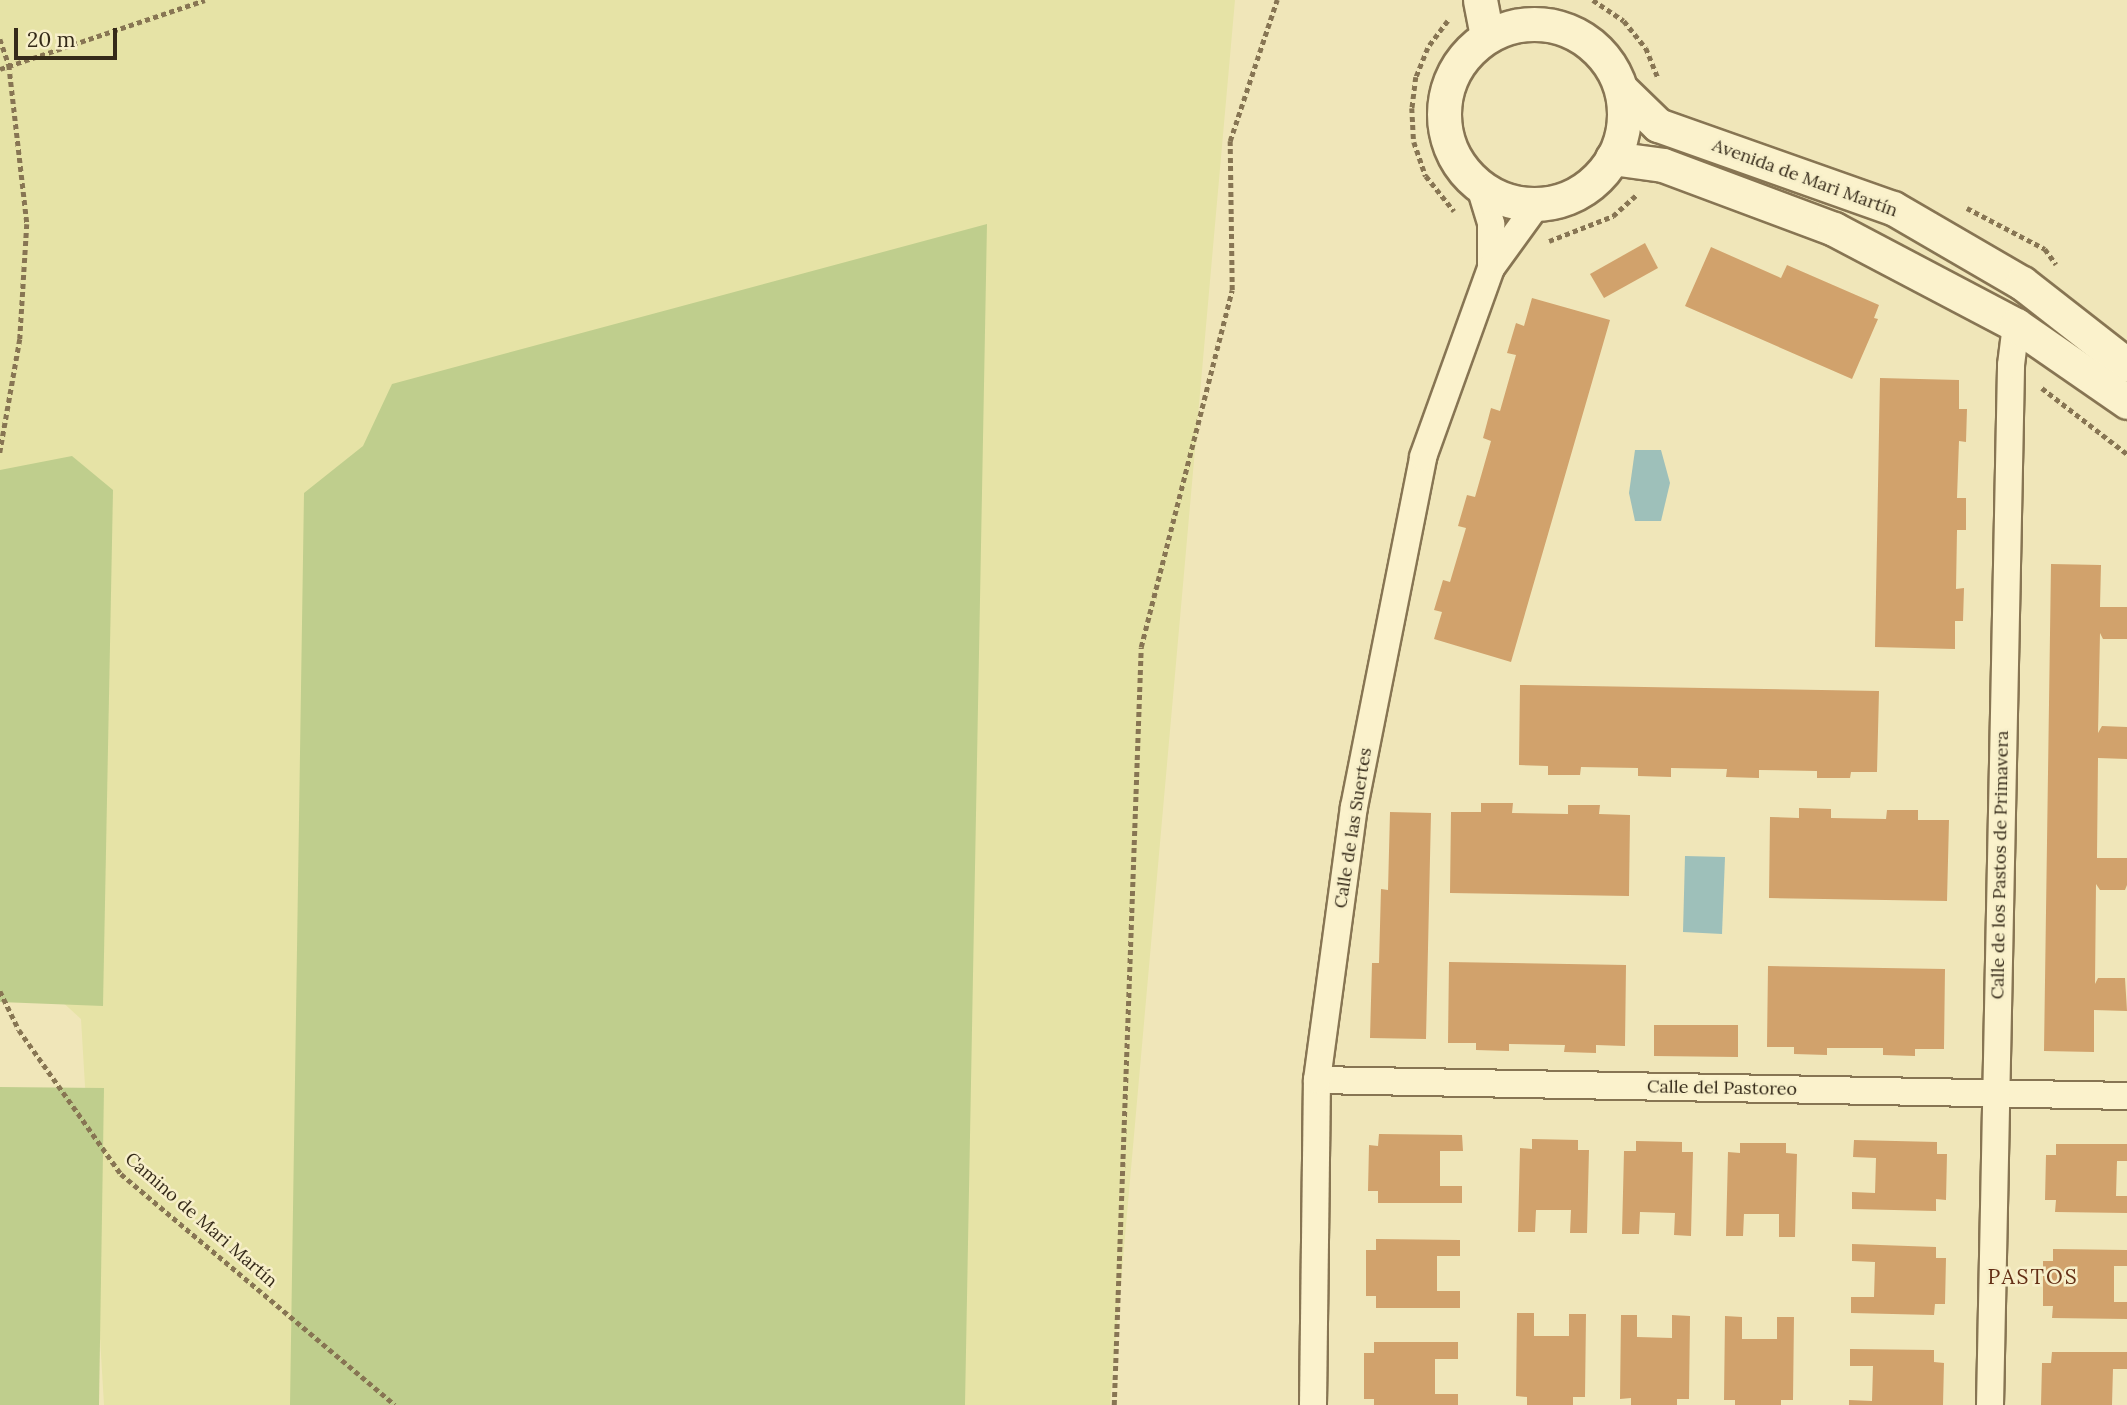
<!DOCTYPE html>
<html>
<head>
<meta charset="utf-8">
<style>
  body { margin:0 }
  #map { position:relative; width:2127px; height:1405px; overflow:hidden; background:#f0e6b9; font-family:Lora,serif }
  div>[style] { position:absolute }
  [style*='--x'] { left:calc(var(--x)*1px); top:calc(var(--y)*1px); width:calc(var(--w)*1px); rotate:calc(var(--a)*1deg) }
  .farmland>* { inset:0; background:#e6e3a6 }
  .green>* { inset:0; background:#bfce8d }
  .water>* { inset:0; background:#9ec0ba }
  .building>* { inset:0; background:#d1a26c }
  .path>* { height:4.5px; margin-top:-2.25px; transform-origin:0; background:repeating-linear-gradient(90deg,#877553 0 5px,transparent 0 8.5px) }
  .roads { filter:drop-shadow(2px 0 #877553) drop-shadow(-2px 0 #877553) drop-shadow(0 2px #877553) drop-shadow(0 -2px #877553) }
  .minor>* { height:26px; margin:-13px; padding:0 13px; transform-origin:13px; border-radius:13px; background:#fbf2cc }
  .tertiary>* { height:33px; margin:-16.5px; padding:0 16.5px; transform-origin:16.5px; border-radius:16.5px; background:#fbf2cc }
  .tertiary>.ring { margin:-16.5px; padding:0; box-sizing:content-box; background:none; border:33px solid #fbf2cc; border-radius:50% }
  span { translate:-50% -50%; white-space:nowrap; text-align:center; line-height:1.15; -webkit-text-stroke:5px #f7efc9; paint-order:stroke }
  .street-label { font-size:18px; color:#352a19 }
  .quarter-label { font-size:21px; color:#642f16; letter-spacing:2px }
  .scale { position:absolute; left:14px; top:28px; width:103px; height:32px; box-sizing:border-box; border:4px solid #352a19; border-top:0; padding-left:9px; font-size:21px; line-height:24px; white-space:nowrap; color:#352a19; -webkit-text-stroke:5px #f7efc9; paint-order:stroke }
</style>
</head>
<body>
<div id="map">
  <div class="farmland">
    <div style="clip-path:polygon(0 0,1235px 0,1110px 1405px,104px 1405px,81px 1019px,0 945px)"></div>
  </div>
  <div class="green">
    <div style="clip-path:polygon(987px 224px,965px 1405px,290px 1405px,304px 493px,363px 446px,392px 384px)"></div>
    <div style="clip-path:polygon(72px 456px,113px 490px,103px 1006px,0 1002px,0 470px)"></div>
    <div style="clip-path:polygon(0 1087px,104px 1088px,99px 1405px,0 1405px)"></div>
  </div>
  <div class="water">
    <div style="clip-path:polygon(1635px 450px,1661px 450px,1670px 483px,1661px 521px,1635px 521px,1629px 493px)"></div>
    <div style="clip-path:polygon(1685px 856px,1725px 857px,1722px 934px,1683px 932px)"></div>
  </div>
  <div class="building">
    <div style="clip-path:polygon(1645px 243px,1658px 268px,1604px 298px,1590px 274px)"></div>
    <div style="clip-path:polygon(1711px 247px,1781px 278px,1787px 265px,1879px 305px,1874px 318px,1878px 319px,1852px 379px,1685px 306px)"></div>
    <div style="clip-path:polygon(1532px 298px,1610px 320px,1511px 662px,1434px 639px,1442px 612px,1434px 610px,1443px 580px,1450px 582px,1466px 528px,1458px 526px,1467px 495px,1475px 497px,1491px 441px,1483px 438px,1491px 408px,1500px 411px,1516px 355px,1507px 353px,1516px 323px,1524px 326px)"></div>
    <div style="clip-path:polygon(1880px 378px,1959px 380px,1959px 409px,1967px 409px,1966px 442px,1959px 441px,1957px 498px,1966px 498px,1966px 530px,1957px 530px,1956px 589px,1964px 588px,1963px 621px,1955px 621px,1955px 649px,1875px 647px)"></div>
    <div style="clip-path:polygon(2051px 564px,2101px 565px,2100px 607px,2127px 607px,2127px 639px,2103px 639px,2100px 633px,2098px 733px,2102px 726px,2127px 727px,2127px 759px,2098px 758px,2097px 858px,2127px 858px,2127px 885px,2125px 890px,2100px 890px,2096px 884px,2095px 984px,2098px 978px,2125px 978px,2127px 1011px,2094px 1010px,2094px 1052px,2044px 1051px)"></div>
    <div style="clip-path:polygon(1520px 685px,1879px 691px,1877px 772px,1851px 772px,1850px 778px,1817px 778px,1817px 771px,1759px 770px,1759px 778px,1726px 777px,1727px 769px,1671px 768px,1671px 777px,1638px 776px,1638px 768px,1581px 767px,1580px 775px,1548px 775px,1548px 766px,1519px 765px)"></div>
    <div style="clip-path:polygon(1481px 803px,1513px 803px,1512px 813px,1568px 814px,1568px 805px,1600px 805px,1599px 814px,1630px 815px,1629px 896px,1450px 893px,1451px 812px,1481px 812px)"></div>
    <div style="clip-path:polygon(1799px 808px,1831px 809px,1831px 818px,1886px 819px,1887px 810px,1918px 810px,1918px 820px,1949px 820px,1947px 901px,1769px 898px,1770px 817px,1799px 818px)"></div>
    <div style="clip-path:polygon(1390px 812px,1431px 813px,1426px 1039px,1370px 1038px,1372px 963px,1379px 963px,1381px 889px,1388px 890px)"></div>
    <div style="clip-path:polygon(1449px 962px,1626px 965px,1625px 1046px,1596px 1045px,1596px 1053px,1564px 1052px,1565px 1045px,1509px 1044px,1509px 1051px,1476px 1050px,1476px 1043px,1448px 1043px)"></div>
    <div style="clip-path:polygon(1768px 966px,1945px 969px,1944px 1049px,1915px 1049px,1915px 1056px,1883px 1055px,1883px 1048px,1827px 1048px,1827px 1055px,1794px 1054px,1794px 1047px,1767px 1047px)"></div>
    <div style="clip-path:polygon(1654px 1025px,1738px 1025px,1738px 1057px,1654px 1056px)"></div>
    <div style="clip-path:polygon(1379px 1134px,1462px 1135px,1463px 1151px,1440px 1151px,1440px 1186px,1462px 1186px,1462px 1203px,1378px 1203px,1378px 1191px,1368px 1191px,1369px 1145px,1378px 1146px)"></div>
    <div style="clip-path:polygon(1532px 1139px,1578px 1140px,1578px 1150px,1589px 1150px,1587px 1233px,1570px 1233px,1571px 1210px,1536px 1210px,1535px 1232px,1518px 1232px,1520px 1148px,1532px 1149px)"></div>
    <div style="clip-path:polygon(1854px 1140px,1937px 1142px,1937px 1154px,1947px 1154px,1946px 1200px,1936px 1199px,1936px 1211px,1852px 1209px,1852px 1192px,1875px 1193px,1876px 1158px,1853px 1157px)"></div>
    <div style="clip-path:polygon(1636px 1141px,1682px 1142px,1682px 1152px,1693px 1152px,1691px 1236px,1674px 1235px,1675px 1213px,1640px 1212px,1639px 1234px,1622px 1234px,1624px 1151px,1636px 1151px)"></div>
    <div style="clip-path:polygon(1740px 1143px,1786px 1143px,1786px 1153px,1797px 1154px,1795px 1237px,1779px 1237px,1779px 1214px,1744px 1214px,1743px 1236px,1726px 1236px,1728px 1152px,1740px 1153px)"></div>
    <div style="clip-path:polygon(2056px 1144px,2127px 1144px,2127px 1161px,2117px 1161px,2116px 1196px,2127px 1196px,2127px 1213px,2055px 1212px,2056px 1200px,2045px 1200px,2046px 1155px,2056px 1155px)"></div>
    <div style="clip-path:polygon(1376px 1239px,1460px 1240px,1460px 1256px,1437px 1256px,1437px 1291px,1460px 1291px,1460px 1308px,1376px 1308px,1376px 1296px,1366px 1296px,1366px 1250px,1376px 1250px)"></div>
    <div style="clip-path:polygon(1852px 1244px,1936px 1247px,1936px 1258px,1946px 1258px,1945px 1304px,1935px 1304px,1934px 1315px,1851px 1313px,1851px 1297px,1874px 1297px,1875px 1262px,1852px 1261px)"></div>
    <div style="clip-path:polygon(2053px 1249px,2127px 1250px,2127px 1266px,2114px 1266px,2114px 1302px,2127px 1302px,2127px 1319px,2052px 1318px,2053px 1306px,2043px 1306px,2043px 1261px,2053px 1261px)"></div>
    <div style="clip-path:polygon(1517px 1313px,1534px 1313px,1534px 1336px,1569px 1336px,1569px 1314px,1586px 1314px,1585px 1397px,1573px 1397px,1573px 1405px,1527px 1405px,1527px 1397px,1516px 1396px)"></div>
    <div style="clip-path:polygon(1621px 1315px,1637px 1315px,1637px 1337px,1672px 1338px,1672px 1315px,1690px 1316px,1689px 1399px,1677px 1399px,1677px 1405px,1631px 1405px,1631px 1398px,1620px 1399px)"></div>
    <div style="clip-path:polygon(1725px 1316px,1742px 1317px,1742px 1339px,1777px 1339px,1777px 1317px,1794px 1317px,1793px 1400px,1781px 1400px,1781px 1405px,1735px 1405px,1735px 1400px,1724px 1400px)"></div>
    <div style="clip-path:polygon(1374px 1342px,1458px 1342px,1458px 1359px,1435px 1359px,1435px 1394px,1458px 1394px,1458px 1405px,1374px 1405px,1374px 1399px,1364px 1399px,1364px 1353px,1374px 1353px)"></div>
    <div style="clip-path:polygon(1850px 1349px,1934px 1350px,1934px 1362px,1944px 1363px,1943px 1405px,1849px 1405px,1849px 1400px,1872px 1401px,1873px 1366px,1850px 1366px)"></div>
    <div style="clip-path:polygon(2052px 1352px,2127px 1352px,2127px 1369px,2113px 1369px,2112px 1405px,2041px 1405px,2042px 1363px,2051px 1363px)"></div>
  </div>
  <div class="path">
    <div style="--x:1593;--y:0;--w:37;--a:34"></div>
    <div style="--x:1624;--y:21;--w:35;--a:51"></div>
    <div style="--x:1646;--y:48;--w:31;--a:68"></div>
    <div style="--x:1448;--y:21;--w:34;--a:127"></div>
    <div style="--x:1428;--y:48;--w:31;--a:112"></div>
    <div style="--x:1416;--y:77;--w:31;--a:97"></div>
    <div style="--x:1412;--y:108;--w:34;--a:87"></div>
    <div style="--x:1414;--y:142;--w:36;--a:71"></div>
    <div style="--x:1426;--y:176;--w:45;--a:51.3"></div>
    <div style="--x:0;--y:39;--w:28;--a:71"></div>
    <div style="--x:9;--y:65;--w:160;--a:83.5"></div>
    <div style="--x:27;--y:224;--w:115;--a:93.5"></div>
    <div style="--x:20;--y:339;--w:116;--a:100"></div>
    <div style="--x:0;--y:69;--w:216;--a:-18.6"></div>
    <div style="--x:1967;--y:208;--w:88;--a:27.7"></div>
    <div style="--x:2045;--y:249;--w:19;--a:54"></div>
    <div style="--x:1549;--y:241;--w:69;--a:-21.3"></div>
    <div style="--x:1613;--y:216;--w:31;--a:-42"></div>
    <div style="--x:2042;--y:388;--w:108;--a:37.8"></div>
    <div style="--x:0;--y:991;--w:43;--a:64"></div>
    <div style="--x:19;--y:1030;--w:176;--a:54.7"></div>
    <div style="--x:121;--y:1174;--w:358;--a:40.1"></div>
    <div style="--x:1114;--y:1405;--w:758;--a:-87.96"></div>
    <div style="--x:1141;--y:647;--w:368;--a:-75.7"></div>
    <div style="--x:1232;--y:290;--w:149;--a:-90.8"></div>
    <div style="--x:1230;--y:141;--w:149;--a:-71.6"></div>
  </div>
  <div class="roads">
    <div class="minor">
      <div style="--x:1480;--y:187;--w:39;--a:73"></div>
      <div style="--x:1491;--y:224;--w:44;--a:90"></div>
      <div style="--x:1317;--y:1080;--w:810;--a:1.13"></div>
      <div style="--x:1313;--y:1405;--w:325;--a:-89.3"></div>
      <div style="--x:1317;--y:1080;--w:275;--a:-82.3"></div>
      <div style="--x:1354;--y:807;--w:357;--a:-78.8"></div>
      <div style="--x:1423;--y:457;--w:201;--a:-70.2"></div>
      <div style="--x:1491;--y:268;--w:77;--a:-54"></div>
      <div style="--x:1990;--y:1405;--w:1040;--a:-88.84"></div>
      <div style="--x:2011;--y:365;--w:40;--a:-82.9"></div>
    </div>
    <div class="tertiary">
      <div style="--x:1480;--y:0;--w:37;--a:79"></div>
      <div class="ring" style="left:1444px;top:24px;width:147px;height:147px"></div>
      <div style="--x:1622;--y:90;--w:50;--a:44.2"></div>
      <div style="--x:1658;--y:125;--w:249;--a:19.5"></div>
      <div style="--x:1893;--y:208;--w:149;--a:30.2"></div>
      <div style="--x:2022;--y:283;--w:133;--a:38"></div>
      <div style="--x:1612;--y:158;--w:51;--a:7.8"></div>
      <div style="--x:1663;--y:165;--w:183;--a:20.5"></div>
      <div style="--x:1834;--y:229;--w:206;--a:27.8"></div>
      <div style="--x:2016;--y:325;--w:135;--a:34.7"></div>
    </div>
  </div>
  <div class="street-label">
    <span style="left:1805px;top:178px;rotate:20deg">Avenida de Mari Martín</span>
    <span style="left:1353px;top:828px;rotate:-81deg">Calle de las Suertes</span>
    <span style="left:2000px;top:865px;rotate:-89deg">Calle de los Pastos de Primavera</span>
    <span style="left:1722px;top:1088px;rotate:1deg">Calle del Pastoreo</span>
    <span style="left:201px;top:1220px;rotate:41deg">Camino de Mari Martín</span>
  </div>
  <div class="quarter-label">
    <span style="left:2033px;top:1277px">PASTOS</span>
  </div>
  <div class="scale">20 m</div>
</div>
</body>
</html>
